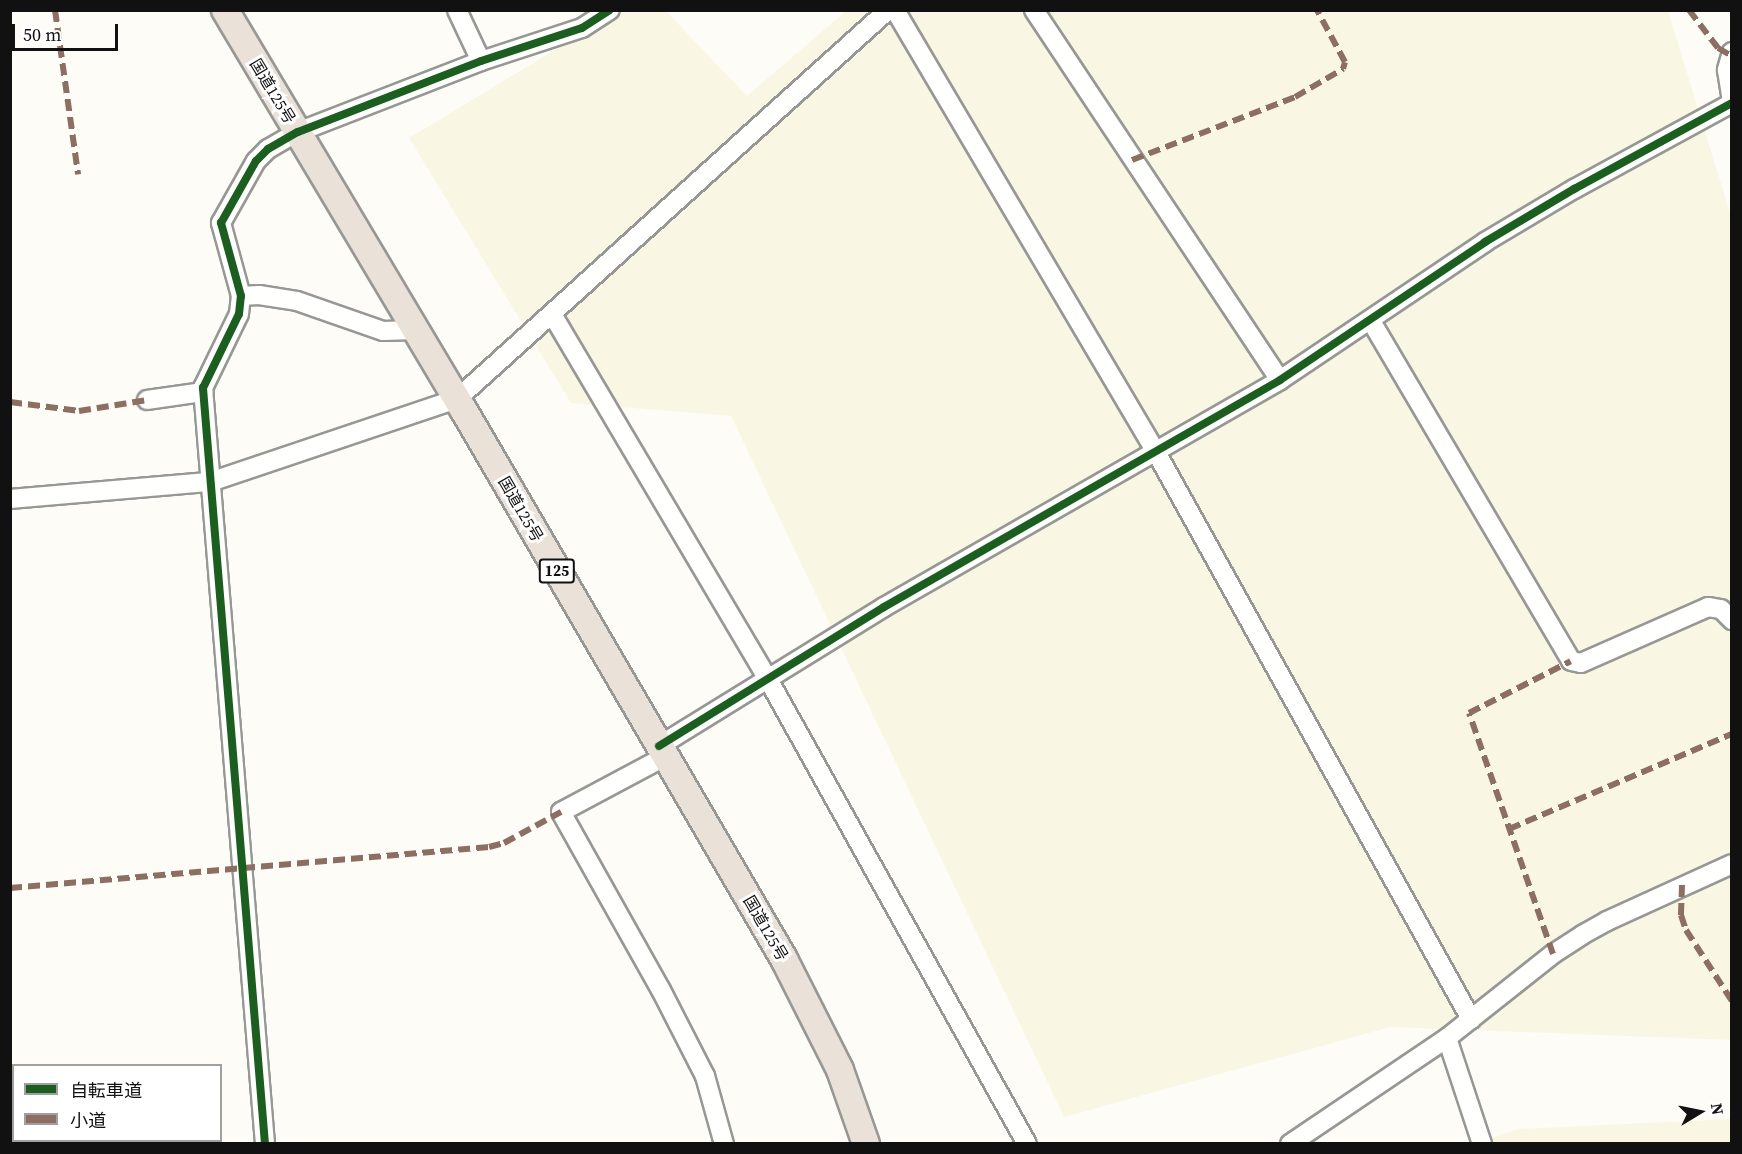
<!DOCTYPE html>
<html>
<head>
<meta charset="utf-8">
<style>
  body { margin:0 }
  #map { position:relative; width:1742px; height:1154px; overflow:hidden; background:#fdfcf7; font-family:"Source Serif 4","Noto Sans JP",serif }
  div>[style] { position:absolute }
  [style*='--x'] { left:calc(var(--x)*1px); top:calc(var(--y)*1px); width:calc(var(--w)*1px); rotate:calc(var(--a)*1deg) }
  .farmland>* { inset:0; background:#f9f7e4 }
  .roads { filter:drop-shadow(2px 0 #979795) drop-shadow(-2px 0 #979795) drop-shadow(0 2px #979795) drop-shadow(0 -2px #979795) }
  .minor>* { height:18px; margin:-9px; padding:0 9px; transform-origin:9px; border-radius:9px; background:#fffffe }
  .highway>* { height:26px; margin:-13px; padding:0 13px; transform-origin:13px; border-radius:13px; background:#eae1d8 }
  .quiet>* { height:6px; margin-top:-3px; transform-origin:0; background:repeating-linear-gradient(90deg,#8d6e63 0 12px,transparent 0 18px) }
  .cycleway>* { height:8px; margin:-4px; padding:0 4px; transform-origin:4px; border-radius:4px; background:#1b5e20 }
  span { translate:-50% -50%; white-space:nowrap; text-align:center; line-height:1.15; -webkit-text-stroke:6px #fff; paint-order:stroke }
  .shield-label span { padding:2px 4px; background:#fff; border:2px solid; border-radius:4px; -webkit-text-stroke-width:0 }
  .shield-label { font-size:15px; color:#111; font-weight:700 }
  .street-label { font-size:16px; color:#111 }
  .frame { position:absolute; inset:0; border:12px solid #111; pointer-events:none }
  .legend { position:absolute; left:12px; top:1064px; width:210px; height:78px; box-sizing:border-box; background:#fff; border:2px solid #a0a0a0; margin:0; padding:8px 10px; list-style:none; font-size:18px; color:#111 }
  .legend li { display:flex; align-items:center; gap:12px; height:30px }
  .legend b { width:30px; border:2px solid #a0a0a0 }
  .north { position:absolute; left:1670px; top:1082px; width:60px; height:60px; -webkit-text-stroke:4px #fff; paint-order:stroke; rotate:80deg; font-size:16px; font-weight:700; line-height:24px; text-align:center; color:#111 }
  .north::after { content:''; display:block; margin:auto; width:21px; height:27px; background:#111; clip-path:polygon(50% 0,100% 100%,50% 72%,0 100%) }
  .scale { position:absolute; left:12px; top:24px; width:106px; height:27px; box-sizing:border-box; border:3px solid #111; border-top:0; padding-left:8px; font-size:18px; line-height:21px; white-space:nowrap; color:#111; -webkit-text-stroke:4px #fff; paint-order:stroke }
</style>
</head>
<body>
<div id="map">
  <div class="farmland">
    <div style="clip-path:polygon(619px 11px,666px 11px,747px 96px,846px 11px,1668px 11px,1731px 216px,1731px 1040px,1390px 1027px,1064px 1117px,731px 416px,571px 403px,409px 138px)"></div>
    <div style="clip-path:polygon(1731px 1119px,1731px 1143px,1476px 1144px,1517px 1129px)"></div>
  </div>
  <div class="roads">
    <div class="minor">
      <div style="--x:457;--y:10;--w:56;--a:64.8"></div>
      <div style="--x:895;--y:10;--w:513;--a:59.44"></div>
      <div style="--x:1156;--y:452;--w:649;--a:60.95"></div>
      <div style="--x:1034;--y:10;--w:444;--a:56.4"></div>
      <div style="--x:1732;--y:52;--w:19;--a:106"></div>
      <div style="--x:1727;--y:70;--w:30;--a:81"></div>
      <div style="--x:241;--y:296;--w:18;--a:-3"></div>
      <div style="--x:259;--y:295;--w:38;--a:9"></div>
      <div style="--x:297;--y:301;--w:91;--a:19.2"></div>
      <div style="--x:383;--y:331;--w:32;--a:-2"></div>
      <div style="--x:552;--y:314;--w:424;--a:59.4"></div>
      <div style="--x:768;--y:679;--w:532;--a:60.88"></div>
      <div style="--x:1371;--y:321;--w:394;--a:59.5"></div>
      <div style="--x:1571;--y:661;--w:10;--a:11"></div>
      <div style="--x:1581;--y:663;--w:139;--a:-23.8"></div>
      <div style="--x:1708;--y:607;--w:13;--a:9"></div>
      <div style="--x:1721;--y:609;--w:16;--a:45"></div>
      <div style="--x:147;--y:400;--w:57;--a:-8.1"></div>
      <div style="--x:10;--y:499;--w:201;--a:-4.9"></div>
      <div style="--x:210;--y:482;--w:261;--a:-18.6"></div>
      <div style="--x:457;--y:399;--w:581;--a:-42.07"></div>
      <div style="--x:659;--y:746;--w:264;--a:-31.7"></div>
      <div style="--x:884;--y:607;--w:456;--a:-29.8"></div>
      <div style="--x:1280;--y:380;--w:247;--a:-33.9"></div>
      <div style="--x:1485;--y:242;--w:104;--a:-30.8"></div>
      <div style="--x:1574;--y:189;--w:180;--a:-28.6"></div>
      <div style="--x:666;--y:756;--w:119;--a:151.9"></div>
      <div style="--x:561;--y:812;--w:204;--a:60.7"></div>
      <div style="--x:661;--y:990;--w:97;--a:62.9"></div>
      <div style="--x:705;--y:1076;--w:71;--a:74.4"></div>
      <div style="--x:1447;--y:1038;--w:112;--a:71.7"></div>
      <div style="--x:265;--y:1144;--w:759;--a:-94.69"></div>
      <div style="--x:203;--y:388;--w:82;--a:-64.1"></div>
      <div style="--x:239;--y:314;--w:18;--a:-84"></div>
      <div style="--x:241;--y:296;--w:76;--a:-105.3"></div>
      <div style="--x:221;--y:223;--w:71;--a:-60.6"></div>
      <div style="--x:256;--y:161;--w:17;--a:-45"></div>
      <div style="--x:268;--y:149;--w:34;--a:-30"></div>
      <div style="--x:298;--y:132;--w:196;--a:-21.2"></div>
      <div style="--x:481;--y:61;--w:106;--a:-18.1"></div>
      <div style="--x:582;--y:28;--w:33;--a:-33"></div>
      <div style="--x:1290;--y:1144;--w:189;--a:-34"></div>
      <div style="--x:1447;--y:1038;--w:135;--a:-38.4"></div>
      <div style="--x:1553;--y:954;--w:35;--a:-33"></div>
      <div style="--x:1582;--y:935;--w:29;--a:-29"></div>
      <div style="--x:1607;--y:921;--w:137;--a:-24.5"></div>
    </div>
    <div class="highway">
      <div style="--x:225;--y:10;--w:465;--a:59.2"></div>
      <div style="--x:463;--y:409;--w:637;--a:59.73"></div>
      <div style="--x:784;--y:959;--w:124;--a:63.2"></div>
      <div style="--x:840;--y:1070;--w:78;--a:70.6"></div>
    </div>
  </div>
  <div class="quiet">
    <div style="--x:55;--y:10;--w:166;--a:82"></div>
    <div style="--x:1689;--y:10;--w:48;--a:52.7"></div>
    <div style="--x:1718;--y:48;--w:14;--a:30"></div>
    <div style="--x:1132;--y:160;--w:175;--a:-21.1"></div>
    <div style="--x:1295;--y:97;--w:56;--a:-30.3"></div>
    <div style="--x:1343;--y:69;--w:7;--a:-74"></div>
    <div style="--x:1345;--y:62;--w:59;--a:-118.3"></div>
    <div style="--x:10;--y:402;--w:70;--a:7.4"></div>
    <div style="--x:79;--y:411;--w:69;--a:-9.2"></div>
    <div style="--x:1509;--y:829;--w:242;--a:-23.1"></div>
    <div style="--x:1682;--y:885;--w:30;--a:92"></div>
    <div style="--x:1681;--y:915;--w:16;--a:72"></div>
    <div style="--x:1686;--y:930;--w:85;--a:57.1"></div>
    <div style="--x:10;--y:888;--w:481;--a:-4.9"></div>
    <div style="--x:489;--y:847;--w:16;--a:-15"></div>
    <div style="--x:504;--y:843;--w:65;--a:-28.5"></div>
    <div style="--x:1553;--y:954;--w:255;--a:-109.2"></div>
    <div style="--x:1469;--y:713;--w:114;--a:-27"></div>
  </div>
  <div class="cycleway">
    <div style="--x:659;--y:746;--w:264;--a:-31.7"></div>
    <div style="--x:884;--y:607;--w:456;--a:-29.8"></div>
    <div style="--x:1280;--y:380;--w:247;--a:-33.9"></div>
    <div style="--x:1485;--y:242;--w:104;--a:-30.8"></div>
    <div style="--x:1574;--y:189;--w:180;--a:-28.6"></div>
    <div style="--x:265;--y:1144;--w:759;--a:-94.69"></div>
    <div style="--x:203;--y:388;--w:82;--a:-64.1"></div>
    <div style="--x:239;--y:314;--w:18;--a:-84"></div>
    <div style="--x:241;--y:296;--w:76;--a:-105.3"></div>
    <div style="--x:221;--y:223;--w:71;--a:-60.6"></div>
    <div style="--x:256;--y:161;--w:17;--a:-45"></div>
    <div style="--x:268;--y:149;--w:34;--a:-30"></div>
    <div style="--x:298;--y:132;--w:196;--a:-21.2"></div>
    <div style="--x:481;--y:61;--w:106;--a:-18.1"></div>
    <div style="--x:582;--y:28;--w:33;--a:-33"></div>
  </div>
  <div class="shield-label">
    <span style="left:557px;top:571px">125</span>
  </div>
  <div class="street-label">
    <span style="left:273px;top:91px;rotate:59deg">国道125号</span>
    <span style="left:521px;top:509px;rotate:60deg">国道125号</span>
    <span style="left:766px;top:928px;rotate:60deg">国道125号</span>
  </div>
  <div class="frame"></div>
  <ul class="legend">
  <li><b style="height:8px;background:#1b5e20"></b>自転車道</li>
  <li><b style="height:8px;background:#8d6e63"></b>小道</li>
  </ul>
  <div class="north">N</div>
  <div class="scale">50 m</div>
</div>
</body>
</html>
